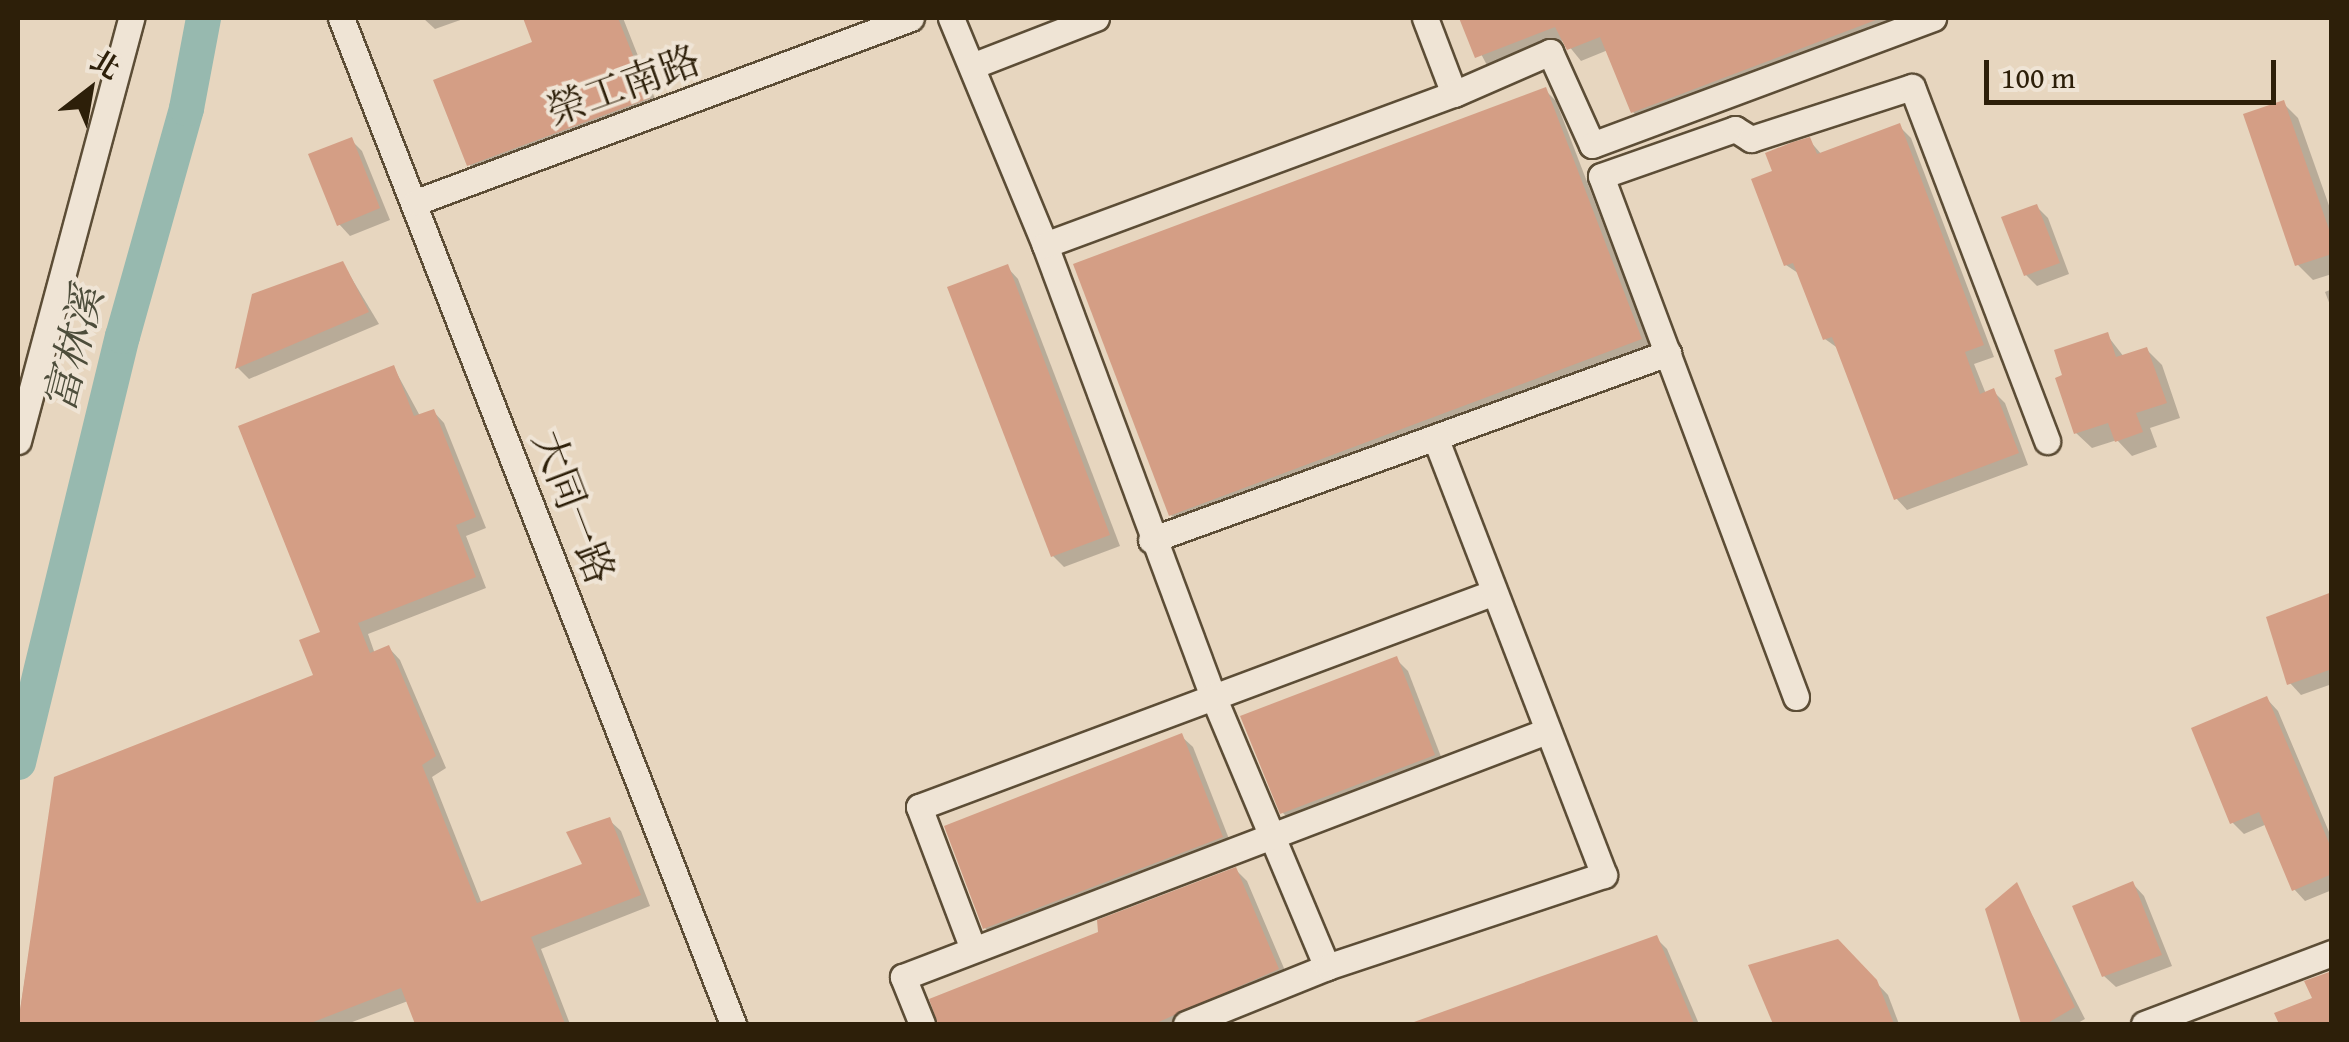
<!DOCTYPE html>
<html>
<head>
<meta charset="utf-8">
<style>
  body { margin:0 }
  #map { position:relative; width:2349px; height:1042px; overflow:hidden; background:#e7d6bf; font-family:"Gentium Book Plus","Noto Serif TC",serif }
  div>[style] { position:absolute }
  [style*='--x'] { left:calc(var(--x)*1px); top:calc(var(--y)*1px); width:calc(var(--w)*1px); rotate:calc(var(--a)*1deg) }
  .shadow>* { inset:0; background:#0003 }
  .river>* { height:35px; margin:-17.5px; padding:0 17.5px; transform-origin:17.5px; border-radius:17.5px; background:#97b9af }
  .building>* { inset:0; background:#d49e85 }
  .roads { filter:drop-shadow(2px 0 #5c4d36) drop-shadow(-2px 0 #5c4d36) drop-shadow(0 2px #5c4d36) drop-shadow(0 -2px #5c4d36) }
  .minor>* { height:25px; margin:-12.5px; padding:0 12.5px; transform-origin:12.5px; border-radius:12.5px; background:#efe4d5 }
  span { translate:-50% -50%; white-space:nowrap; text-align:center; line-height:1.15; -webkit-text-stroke:8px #efe4d5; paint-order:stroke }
  .street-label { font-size:40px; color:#2d1f09 }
  .water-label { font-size:42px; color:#4d4d3b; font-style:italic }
  .frame { position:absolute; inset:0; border:20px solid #2d1f09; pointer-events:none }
  .north { position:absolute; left:40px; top:40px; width:100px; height:100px; -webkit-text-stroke:8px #efe4d5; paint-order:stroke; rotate:31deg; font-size:28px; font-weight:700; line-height:40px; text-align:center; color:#2d1f09 }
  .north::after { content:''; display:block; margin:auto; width:35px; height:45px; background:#2d1f09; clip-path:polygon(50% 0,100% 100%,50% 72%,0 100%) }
  .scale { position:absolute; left:1984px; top:60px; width:292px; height:45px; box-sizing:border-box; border:5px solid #2d1f09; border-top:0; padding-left:12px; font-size:30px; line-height:35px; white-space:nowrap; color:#2d1f09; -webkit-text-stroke:8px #efe4d5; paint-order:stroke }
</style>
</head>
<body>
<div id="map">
  <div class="shadow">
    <div style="clip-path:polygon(423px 18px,466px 18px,435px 29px)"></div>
    <div style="clip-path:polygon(525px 18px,623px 18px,659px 109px,481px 176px,469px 164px,535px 43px)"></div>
    <div style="clip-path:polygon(1462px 18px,1919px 18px,1645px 124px,1633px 112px,1608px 50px,1581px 61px,1564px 40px,1489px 69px)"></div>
    <div style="clip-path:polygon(1545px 90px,1556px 101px,1652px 351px,1182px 526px,1171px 515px)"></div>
    <div style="clip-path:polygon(2283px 103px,2298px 118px,2332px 214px,2332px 274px,2313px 280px,2298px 265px)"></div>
    <div style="clip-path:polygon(1899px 126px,1911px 138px,1994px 357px,1974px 364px,1986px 394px,1993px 391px,2005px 403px,2028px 465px,1907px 510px,1896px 498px,1839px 349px,1825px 339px,1801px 275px,1786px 265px,1775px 173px,1809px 140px,1822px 155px)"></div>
    <div style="clip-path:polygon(351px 140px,362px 151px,390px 220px,350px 236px,339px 224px)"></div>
    <div style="clip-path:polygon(2037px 207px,2048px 218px,2069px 274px,2037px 286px,2026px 275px)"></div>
    <div style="clip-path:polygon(343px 264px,379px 324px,249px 379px,238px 368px,254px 296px)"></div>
    <div style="clip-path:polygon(1007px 267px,1018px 279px,1120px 546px,1064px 567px,1053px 556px)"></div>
    <div style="clip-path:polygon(2332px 289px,2332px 310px,2325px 292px)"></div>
    <div style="clip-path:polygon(2107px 335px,2124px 357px,2146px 349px,2162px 365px,2180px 418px,2150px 428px,2157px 447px,2132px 456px,2117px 440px,2092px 448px,2076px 433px)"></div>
    <div style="clip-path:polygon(394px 368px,420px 416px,433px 411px,444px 423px,486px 528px,466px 536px,486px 588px,368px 634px,375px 654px,389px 648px,400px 660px,446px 768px,432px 777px,482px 904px,586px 866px,609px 820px,621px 831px,650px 906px,541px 949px,570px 1024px,418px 1024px,408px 1001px,347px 1024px,18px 1024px,56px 779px,316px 677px)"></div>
    <div style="clip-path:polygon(2332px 595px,2332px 684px,2301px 695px,2290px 683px)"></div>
    <div style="clip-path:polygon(1396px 659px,1408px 671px,1445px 767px,1294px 824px,1282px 812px)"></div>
    <div style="clip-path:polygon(2267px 699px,2278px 711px,2332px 839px,2332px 890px,2305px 901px,2294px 889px,2267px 824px,2244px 834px,2232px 822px)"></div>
    <div style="clip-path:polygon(1181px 736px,1193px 747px,1233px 849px,996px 939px,985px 928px)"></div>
    <div style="clip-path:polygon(1236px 870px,1247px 881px,1289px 980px,1183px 1024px,940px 1024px,933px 1000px,1101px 934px)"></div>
    <div style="clip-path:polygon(2133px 884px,2144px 896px,2172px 966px,2116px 987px,2104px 976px)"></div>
    <div style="clip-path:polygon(2017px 886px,2085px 1019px,2076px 1024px,2024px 1024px,1988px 910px)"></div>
    <div style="clip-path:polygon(1656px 938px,1667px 949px,1699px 1024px,1416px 1024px)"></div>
    <div style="clip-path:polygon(1838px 942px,1888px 995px,1899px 1024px,1776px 1024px,1752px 967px)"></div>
  </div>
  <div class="river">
    <div style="--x:18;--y:762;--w:439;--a:-76.3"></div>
    <div style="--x:122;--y:336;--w:237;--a:-74.3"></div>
    <div style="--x:186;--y:108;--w:92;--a:-79.3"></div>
  </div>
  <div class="building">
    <div style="clip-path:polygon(523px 18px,618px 18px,650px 98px,467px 166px,433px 80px,532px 42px)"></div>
    <div style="clip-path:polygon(1459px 18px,1881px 18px,1631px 113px,1600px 37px,1567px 50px,1555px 27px,1475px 58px)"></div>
    <div style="clip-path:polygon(1546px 87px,1642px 339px,1169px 516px,1073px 264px)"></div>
    <div style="clip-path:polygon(2284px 100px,2332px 238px,2332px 254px,2295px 266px,2243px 114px)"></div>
    <div style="clip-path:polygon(1900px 123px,1984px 345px,1965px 352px,1980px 394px,1994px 388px,2019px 453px,1894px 500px,1832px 337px,1823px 340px,1793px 263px,1784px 266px,1751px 179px,1772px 171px,1765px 153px,1793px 142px,1810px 137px,1817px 154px)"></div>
    <div style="clip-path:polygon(352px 137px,380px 208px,337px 226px,308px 154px)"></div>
    <div style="clip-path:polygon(2037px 204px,2060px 263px,2024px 276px,2001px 217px)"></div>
    <div style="clip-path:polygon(343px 261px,369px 312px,235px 369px,252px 294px)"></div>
    <div style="clip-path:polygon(1008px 264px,1110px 535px,1051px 557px,947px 287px)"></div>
    <div style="clip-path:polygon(2108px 332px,2116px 357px,2147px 347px,2167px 403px,2136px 413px,2143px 432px,2115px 442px,2108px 423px,2074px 434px,2055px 378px,2062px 375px,2054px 350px)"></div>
    <div style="clip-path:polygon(394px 365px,414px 416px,434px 409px,476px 517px,456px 525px,476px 577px,358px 623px,370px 653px,389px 645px,436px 756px,422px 765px,477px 903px,582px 864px,566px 832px,610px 817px,641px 895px,531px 937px,565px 1024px,415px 1024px,401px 988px,308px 1024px,18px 1024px,54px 777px,313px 675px,299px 640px,320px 632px,238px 426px)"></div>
    <div style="clip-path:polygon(2332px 592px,2332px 669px,2287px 685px,2266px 617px)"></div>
    <div style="clip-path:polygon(1397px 656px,1435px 755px,1280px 814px,1240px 716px)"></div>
    <div style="clip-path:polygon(2267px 696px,2332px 850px,2332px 874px,2292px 891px,2259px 812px,2230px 824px,2191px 728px)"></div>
    <div style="clip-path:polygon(1182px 733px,1223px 837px,983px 929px,944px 826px)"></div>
    <div style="clip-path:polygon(1236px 867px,1279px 969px,1154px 1024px,938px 1024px,929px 999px,1098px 932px,1097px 920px)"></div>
    <div style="clip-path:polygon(2133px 881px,2162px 955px,2102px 977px,2072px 906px)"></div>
    <div style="clip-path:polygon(2017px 882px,2075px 1007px,2046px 1024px,2021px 1024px,1985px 909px)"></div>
    <div style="clip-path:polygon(1657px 935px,1694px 1024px,1414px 1024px,1414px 1022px)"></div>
    <div style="clip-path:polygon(1838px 939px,1877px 980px,1894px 1024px,1773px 1024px,1748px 965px)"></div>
    <div style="clip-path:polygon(2332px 971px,2332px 1024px,2279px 1024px,2274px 1013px,2312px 998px,2304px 981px)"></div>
  </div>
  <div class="roads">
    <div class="minor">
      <div style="--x:341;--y:18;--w:1080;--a:68.71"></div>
      <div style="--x:951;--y:18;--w:246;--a:67.5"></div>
      <div style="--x:1045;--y:245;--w:481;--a:69.6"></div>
      <div style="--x:1213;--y:696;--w:294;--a:67.2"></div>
      <div style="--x:1425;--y:18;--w:81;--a:69.1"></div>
      <div style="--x:972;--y:66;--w:133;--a:-21.2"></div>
      <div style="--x:416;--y:202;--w:528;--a:-20.39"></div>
      <div style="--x:1045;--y:245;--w:436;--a:-20.3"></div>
      <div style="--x:1454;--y:94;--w:105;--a:-23.6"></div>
      <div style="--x:1550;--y:52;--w:102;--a:65.7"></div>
      <div style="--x:1592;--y:145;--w:364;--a:-20.4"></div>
      <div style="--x:18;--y:441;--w:438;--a:-75"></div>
      <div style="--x:1151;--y:540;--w:550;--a:-19.89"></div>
      <div style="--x:1796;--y:697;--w:556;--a:-110.52"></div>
      <div style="--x:1601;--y:176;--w:142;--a:-19.3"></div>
      <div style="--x:1735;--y:129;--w:19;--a:32"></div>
      <div style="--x:1751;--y:139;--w:169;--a:-17.9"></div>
      <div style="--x:1912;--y:87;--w:379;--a:69.1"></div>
      <div style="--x:973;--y:949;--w:152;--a:-110.8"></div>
      <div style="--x:919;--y:807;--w:612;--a:-20.48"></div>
      <div style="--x:922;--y:1024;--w:51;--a:-112"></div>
      <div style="--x:903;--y:977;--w:686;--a:-20.92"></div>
      <div style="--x:1186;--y:1024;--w:152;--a:-22"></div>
      <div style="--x:1327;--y:967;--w:292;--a:-18.4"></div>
      <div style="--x:1604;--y:875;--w:469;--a:-111.1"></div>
      <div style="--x:2144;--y:1024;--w:201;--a:-20.7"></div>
    </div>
  </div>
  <div class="street-label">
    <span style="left:623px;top:85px;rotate:-20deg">榮工南路</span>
    <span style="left:574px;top:507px;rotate:69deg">大同一路</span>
  </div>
  <div class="water-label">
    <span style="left:73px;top:349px;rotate:-76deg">富林溪</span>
  </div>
  <div class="frame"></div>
  <div class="north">北</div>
  <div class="scale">100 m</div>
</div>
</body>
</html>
